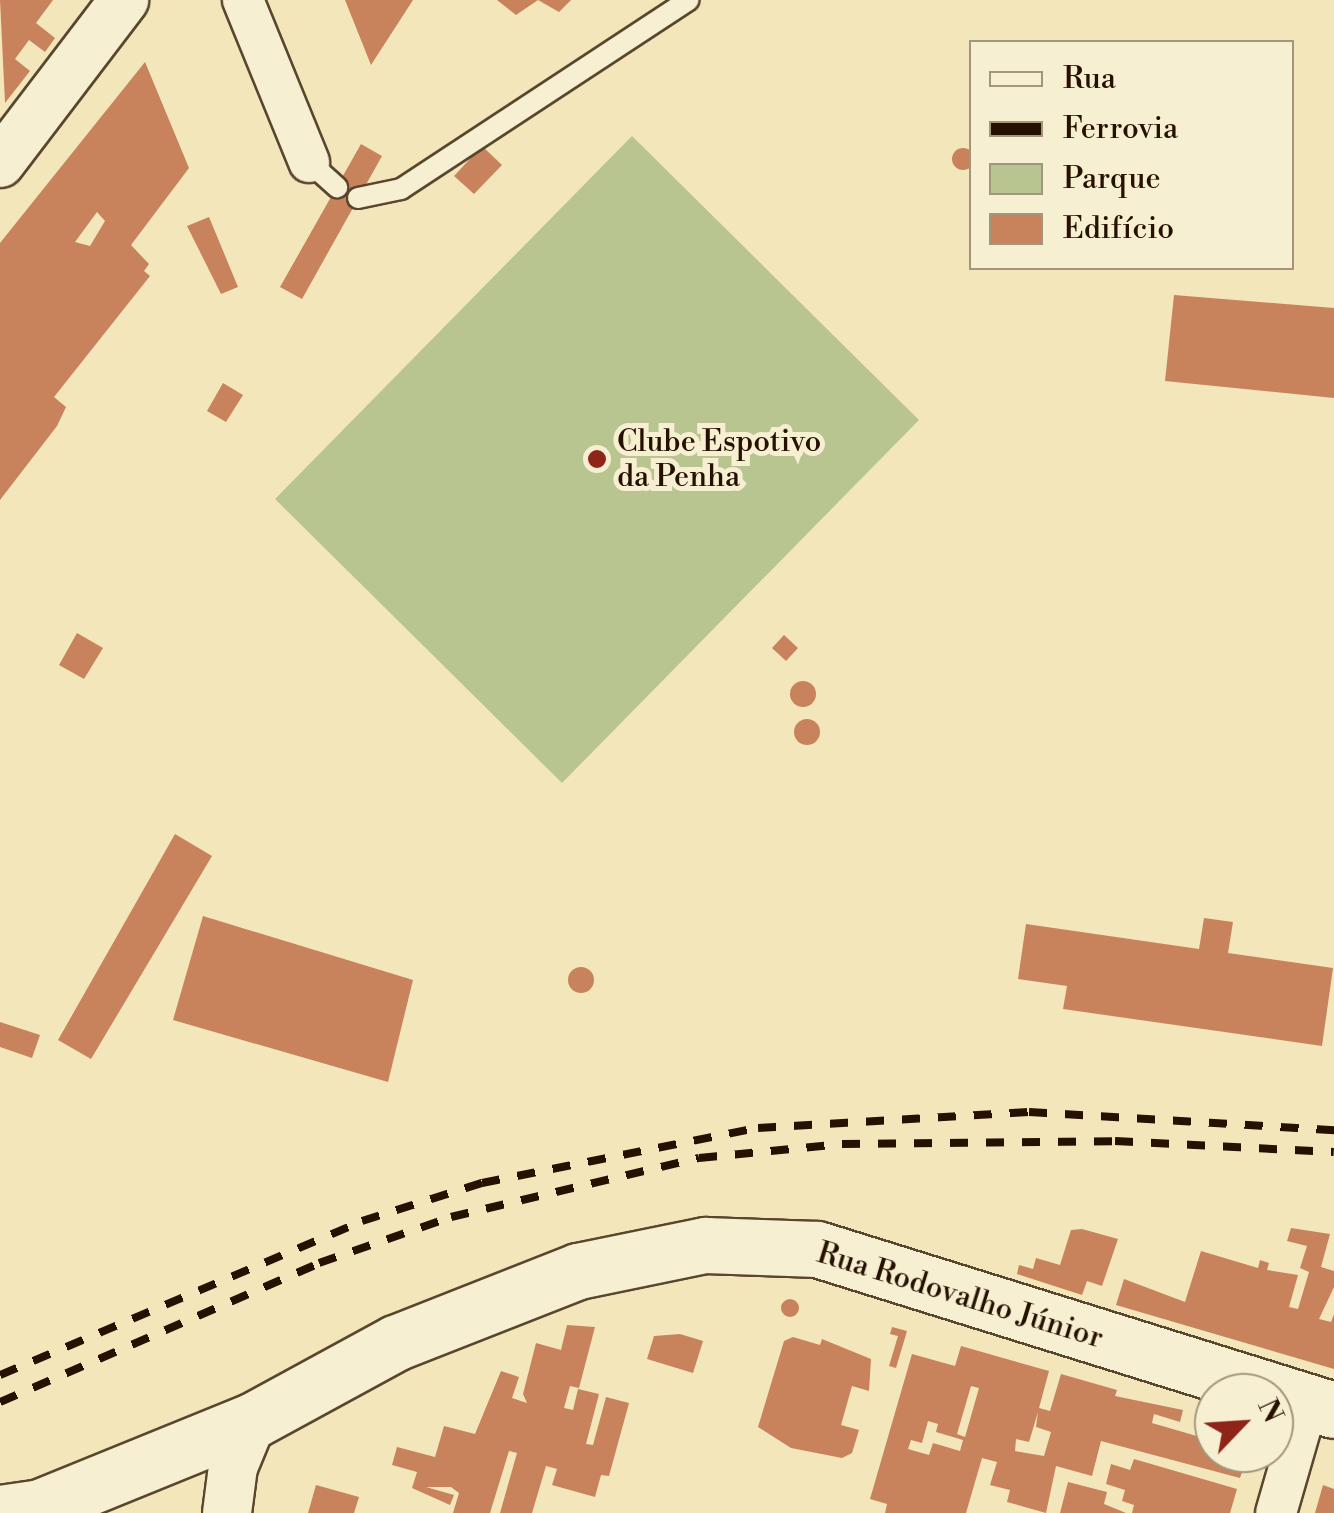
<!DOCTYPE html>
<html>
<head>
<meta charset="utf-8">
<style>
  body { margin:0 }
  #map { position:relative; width:1334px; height:1513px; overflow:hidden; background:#f3e6ba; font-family:"Libre Bodoni",serif }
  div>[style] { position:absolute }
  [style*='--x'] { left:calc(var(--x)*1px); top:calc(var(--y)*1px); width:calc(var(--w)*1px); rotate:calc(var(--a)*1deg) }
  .green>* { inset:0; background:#b9c591 }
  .building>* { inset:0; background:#c8835c }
  .round { border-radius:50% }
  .roads { filter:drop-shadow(2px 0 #59462e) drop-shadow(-2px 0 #59462e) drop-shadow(0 2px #59462e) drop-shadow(0 -2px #59462e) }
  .service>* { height:20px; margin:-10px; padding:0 10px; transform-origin:10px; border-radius:10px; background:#f7efd2 }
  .minor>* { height:40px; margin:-20px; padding:0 20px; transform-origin:20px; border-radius:20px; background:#f7efd2 }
  .tertiary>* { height:48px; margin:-24px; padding:0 24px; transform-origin:24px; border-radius:24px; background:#f7efd2 }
  .secondary>* { height:55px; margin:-27.5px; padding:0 27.5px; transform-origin:27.5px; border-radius:27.5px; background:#f7efd2 }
  .rail>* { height:8px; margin-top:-4px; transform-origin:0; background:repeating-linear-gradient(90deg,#261000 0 18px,transparent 0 36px) }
  .dots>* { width:28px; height:28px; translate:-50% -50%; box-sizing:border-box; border:5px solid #f7efd2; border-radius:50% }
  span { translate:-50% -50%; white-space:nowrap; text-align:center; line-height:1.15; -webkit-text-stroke:10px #f7efd2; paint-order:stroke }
  .poi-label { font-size:30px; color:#261000 }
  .left { translate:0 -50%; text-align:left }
  .street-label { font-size:30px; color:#261000 }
  .legend { position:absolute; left:969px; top:40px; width:325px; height:230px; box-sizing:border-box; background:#f7efd2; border:2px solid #a3967e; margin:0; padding:12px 18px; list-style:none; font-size:30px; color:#261000 }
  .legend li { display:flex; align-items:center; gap:20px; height:50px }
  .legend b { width:50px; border:2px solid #a3967e }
  .north { position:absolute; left:1194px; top:1373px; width:100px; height:100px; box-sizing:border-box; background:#f7efd2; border:2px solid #a3967e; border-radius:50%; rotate:65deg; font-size:28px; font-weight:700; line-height:40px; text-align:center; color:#261000 }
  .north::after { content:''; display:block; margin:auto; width:35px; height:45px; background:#8f2418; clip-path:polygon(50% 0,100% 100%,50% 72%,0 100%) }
</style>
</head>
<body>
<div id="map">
  <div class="green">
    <div style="clip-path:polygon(632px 136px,919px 420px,562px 783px,275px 499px)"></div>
  </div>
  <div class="building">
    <div style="clip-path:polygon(0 0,53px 0,36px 23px,55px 38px,45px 52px,29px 40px,15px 59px,30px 71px,5px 103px)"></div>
    <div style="clip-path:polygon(345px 0,413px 0,371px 65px)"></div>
    <div style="clip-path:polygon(497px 0,571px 0,559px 12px,538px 0,516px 15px)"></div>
    <div style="clip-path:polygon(evenodd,145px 62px,189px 168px,131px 245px,149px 264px,144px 271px,150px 276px,54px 397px,66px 407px,57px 426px,0 500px,0 243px,145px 62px,97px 212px,105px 221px,90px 246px,75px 242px,97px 212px)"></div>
    <div style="clip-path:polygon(361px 144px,382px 156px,302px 299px,280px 287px)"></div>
    <div style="clip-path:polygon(482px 146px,502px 165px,474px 194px,454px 176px)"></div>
    <div class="round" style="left:952px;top:148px;width:22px;height:22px"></div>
    <div style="clip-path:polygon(209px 217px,238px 287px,221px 294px,187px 226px)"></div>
    <div style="clip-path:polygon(1174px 295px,1334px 308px,1334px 398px,1165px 381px)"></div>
    <div style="clip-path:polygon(223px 383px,243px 395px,226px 422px,207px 411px)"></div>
    <div style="clip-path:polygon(77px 633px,103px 648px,84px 679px,59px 665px)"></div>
    <div style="clip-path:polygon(784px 635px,798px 648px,786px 661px,772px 648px)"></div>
    <div class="round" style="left:790px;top:681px;width:26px;height:26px"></div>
    <div class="round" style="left:794px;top:719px;width:26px;height:26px"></div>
    <div style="clip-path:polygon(175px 834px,212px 856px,91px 1059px,58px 1040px)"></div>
    <div style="clip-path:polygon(203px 916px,413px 980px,388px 1082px,173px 1020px)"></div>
    <div style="clip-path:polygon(1204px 918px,1233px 922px,1228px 953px,1333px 968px,1322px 1046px,1063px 1009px,1067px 986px,1018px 979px,1026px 924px,1199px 949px)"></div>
    <div class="round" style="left:568px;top:967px;width:26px;height:26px"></div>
    <div style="clip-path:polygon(0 1022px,40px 1035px,32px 1058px,0 1047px)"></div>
    <div style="clip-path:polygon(1291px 1228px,1330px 1234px,1321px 1267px,1334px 1271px,1334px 1287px,1319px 1319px,1331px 1322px,1334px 1314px,1334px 1369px,1116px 1305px,1124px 1279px,1185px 1302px,1201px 1251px,1258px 1268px,1260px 1260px,1269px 1263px,1267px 1270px,1298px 1275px,1289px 1307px,1298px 1309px,1309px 1272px,1300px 1268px,1307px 1246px,1287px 1241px)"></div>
    <div style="clip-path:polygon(1082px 1229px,1118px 1239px,1102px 1286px,1087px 1281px,1082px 1295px,1017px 1274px,1019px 1265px,1033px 1269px,1036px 1258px,1060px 1265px,1071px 1230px)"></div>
    <div class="round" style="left:781px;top:1299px;width:18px;height:18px"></div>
    <div style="clip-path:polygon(567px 1325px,595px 1327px,579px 1388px,570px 1386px,564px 1408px,573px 1410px,578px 1389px,599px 1394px,586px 1444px,593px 1445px,606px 1397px,629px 1403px,609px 1476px,601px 1475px,595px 1497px,552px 1485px,557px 1469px,546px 1466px,532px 1513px,500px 1513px,517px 1453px,509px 1451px,490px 1513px,453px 1513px,459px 1493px,451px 1487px,426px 1487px,454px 1495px,450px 1505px,412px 1488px,417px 1472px,392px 1465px,397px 1447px,435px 1457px,444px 1426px,475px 1434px,501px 1371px,519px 1377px,512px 1398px,527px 1403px,523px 1394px,536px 1343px,561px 1350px)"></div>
    <div style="clip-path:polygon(892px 1327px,907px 1331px,896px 1368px,889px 1366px,898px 1336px,890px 1334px)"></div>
    <div style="clip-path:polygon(680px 1334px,703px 1341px,693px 1373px,647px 1359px,654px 1336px)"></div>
    <div style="clip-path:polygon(793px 1337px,820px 1345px,822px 1339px,871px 1359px,869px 1391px,852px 1386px,841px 1425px,859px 1430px,852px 1453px,842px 1458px,791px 1448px,758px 1427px,784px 1341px)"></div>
    <div style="clip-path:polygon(evenodd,961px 1346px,1049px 1371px,1039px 1408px,1050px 1411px,1061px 1374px,1117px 1390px,1115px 1396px,1183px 1410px,1180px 1422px,1154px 1414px,1152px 1423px,1214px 1441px,1214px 1453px,1247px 1457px,1240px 1478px,1101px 1441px,1092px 1476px,1056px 1466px,1046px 1513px,1007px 1502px,1010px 1490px,990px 1485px,997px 1462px,982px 1458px,966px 1513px,885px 1513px,887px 1504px,870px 1499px,912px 1354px,955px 1366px,961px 1346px,971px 1386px,979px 1388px,965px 1437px,957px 1434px,971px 1386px,961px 1346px,1038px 1412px,1036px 1427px,1051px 1432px,1044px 1456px,1015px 1451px,1016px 1439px,1029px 1442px,1038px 1412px,961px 1346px,928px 1421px,938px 1424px,936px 1432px,963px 1440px,960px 1451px,933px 1443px,929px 1455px,908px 1449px,911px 1440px,922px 1443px,928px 1421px)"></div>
    <div style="clip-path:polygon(1134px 1459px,1237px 1489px,1230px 1513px,1132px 1513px,1134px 1505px,1122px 1501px,1125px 1490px,1106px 1484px,1111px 1464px,1130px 1470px)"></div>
    <div style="clip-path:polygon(1068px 1482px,1107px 1492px,1104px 1504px,1126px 1513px,1060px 1513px)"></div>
    <div style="clip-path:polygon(316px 1485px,359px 1497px,354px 1513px,308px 1513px)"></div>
    <div style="clip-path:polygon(1323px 1485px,1334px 1489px,1334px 1513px,1315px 1513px)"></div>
  </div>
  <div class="roads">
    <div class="service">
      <div style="--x:309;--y:162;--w:38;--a:42"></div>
      <div style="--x:358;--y:198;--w:44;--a:-11.8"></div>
      <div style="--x:401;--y:189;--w:344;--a:-33.3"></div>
    </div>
    <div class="minor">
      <div style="--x:243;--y:0;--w:175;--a:67.8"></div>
      <div style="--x:1276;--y:1513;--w:116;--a:-73.9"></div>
    </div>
    <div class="tertiary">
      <div style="--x:0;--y:163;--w:205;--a:-52.7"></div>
      <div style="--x:227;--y:1513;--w:46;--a:-82.6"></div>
      <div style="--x:233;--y:1467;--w:50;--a:-67.6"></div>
    </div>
    <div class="secondary">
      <div style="--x:0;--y:1513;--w:40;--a:-8.5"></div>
      <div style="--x:40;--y:1507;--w:229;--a:-22.1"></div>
      <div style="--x:252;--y:1421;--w:163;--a:-28.6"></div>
      <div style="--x:395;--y:1343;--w:197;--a:-21.5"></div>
      <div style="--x:578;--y:1271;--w:130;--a:-11.6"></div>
      <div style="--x:705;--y:1245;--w:112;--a:2"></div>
      <div style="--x:817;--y:1249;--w:541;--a:17.3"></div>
    </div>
  </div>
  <div class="rail">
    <div style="--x:0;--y:1375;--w:393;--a:-23"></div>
    <div style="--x:362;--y:1221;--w:126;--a:-17.6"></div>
    <div style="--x:482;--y:1183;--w:281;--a:-11.3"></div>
    <div style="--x:758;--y:1128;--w:271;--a:-3.4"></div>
    <div style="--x:1029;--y:1112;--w:306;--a:3.4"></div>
    <div style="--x:0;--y:1402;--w:348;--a:-23.5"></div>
    <div style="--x:319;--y:1263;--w:140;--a:-19.2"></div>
    <div style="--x:451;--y:1217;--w:255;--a:-13.4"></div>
    <div style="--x:699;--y:1158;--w:144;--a:-5.6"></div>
    <div style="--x:842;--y:1144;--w:273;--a:-0.6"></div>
    <div style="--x:1115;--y:1141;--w:219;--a:2.9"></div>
  </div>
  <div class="dots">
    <div style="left:597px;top:459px;background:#8f2418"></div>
  </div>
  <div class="poi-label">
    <span class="left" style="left:617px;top:459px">Clube Espotivo<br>da Penha</span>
  </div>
  <div class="street-label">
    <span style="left:960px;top:1296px;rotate:17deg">Rua Rodovalho Júnior</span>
  </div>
  <ul class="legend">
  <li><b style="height:12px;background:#f7efd2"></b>Rua</li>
  <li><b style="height:12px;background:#261000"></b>Ferrovia</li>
  <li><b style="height:28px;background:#b9c591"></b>Parque</li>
  <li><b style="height:28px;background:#c8835c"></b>Edifício</li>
  </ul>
  <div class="north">N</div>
</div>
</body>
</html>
